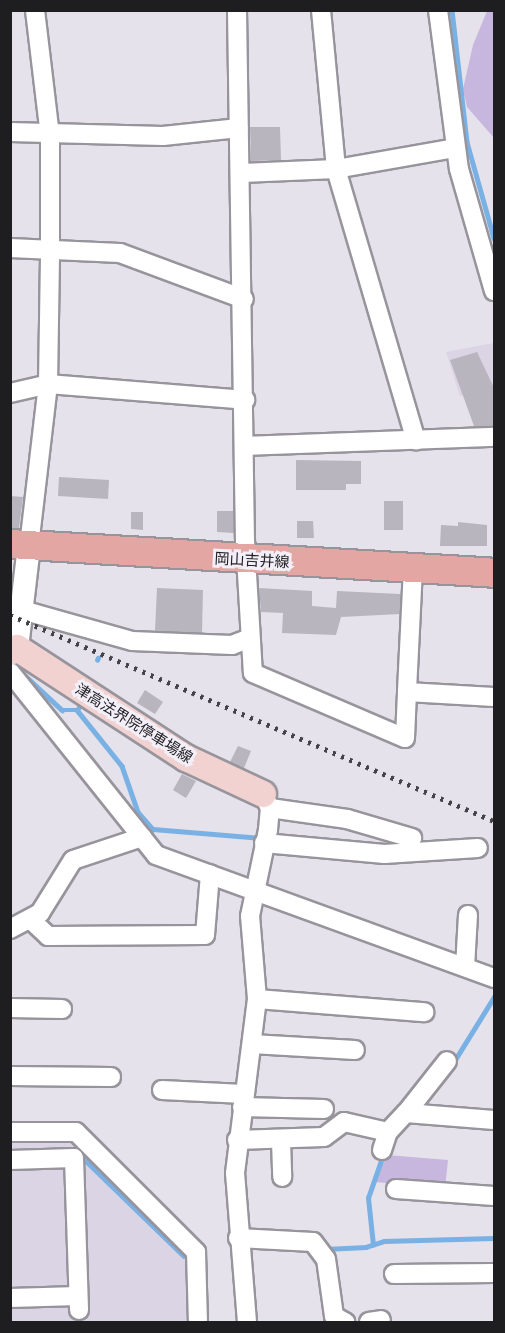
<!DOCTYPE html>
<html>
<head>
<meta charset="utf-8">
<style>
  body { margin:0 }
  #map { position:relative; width:505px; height:1333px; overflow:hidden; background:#e5e2eb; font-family:"IBM Plex Sans","Noto Sans JP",sans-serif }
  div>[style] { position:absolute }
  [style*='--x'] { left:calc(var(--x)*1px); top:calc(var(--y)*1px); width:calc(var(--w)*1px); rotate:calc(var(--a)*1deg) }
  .built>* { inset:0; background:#dad4e4 }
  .green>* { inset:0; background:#c7b7df }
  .stream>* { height:4.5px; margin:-2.25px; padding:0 2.25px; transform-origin:2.25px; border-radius:2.25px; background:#79b1e4 }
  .building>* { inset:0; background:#b8b5be }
  .roads { filter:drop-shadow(2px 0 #97949c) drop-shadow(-2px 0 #97949c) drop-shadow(0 2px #97949c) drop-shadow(0 -2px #97949c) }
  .minor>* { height:18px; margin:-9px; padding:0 9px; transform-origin:9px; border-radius:9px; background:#fff }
  .tertiary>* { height:22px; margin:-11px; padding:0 11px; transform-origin:11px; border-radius:11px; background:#fff }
  .secondary>* { height:26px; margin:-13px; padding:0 13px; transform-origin:13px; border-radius:13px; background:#f2d2d1 }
  .primary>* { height:28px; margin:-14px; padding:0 14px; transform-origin:14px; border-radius:14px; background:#e4a6a3 }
  .rail>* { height:4.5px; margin-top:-2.25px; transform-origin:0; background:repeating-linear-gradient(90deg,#444347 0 3px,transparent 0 9px) }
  span { translate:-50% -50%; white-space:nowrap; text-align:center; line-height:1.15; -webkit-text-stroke:6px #f3eff8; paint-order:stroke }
  .street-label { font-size:15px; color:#1e1d20 }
  .frame { position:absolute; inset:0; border:12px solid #1e1d20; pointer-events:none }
</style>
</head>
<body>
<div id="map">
  <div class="built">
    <div style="clip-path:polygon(494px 343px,494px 386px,460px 396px,446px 352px)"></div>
    <div style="clip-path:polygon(11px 1140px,72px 1140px,191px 1255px,193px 1322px,11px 1322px)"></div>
  </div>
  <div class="green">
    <div style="clip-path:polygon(487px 11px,494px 11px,494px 138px,467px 107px,463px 89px,473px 45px)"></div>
    <div style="clip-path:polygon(387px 1155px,448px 1160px,445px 1188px,375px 1182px)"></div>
  </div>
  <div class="stream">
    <div style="--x:452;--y:10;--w:133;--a:83.5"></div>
    <div style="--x:467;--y:142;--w:100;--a:74.3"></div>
    <div style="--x:97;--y:660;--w:2;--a:-63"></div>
    <div style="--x:19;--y:670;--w:59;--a:42.9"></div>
    <div style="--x:62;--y:710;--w:15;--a:0"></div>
    <div style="--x:77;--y:710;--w:9;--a:-54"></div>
    <div style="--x:77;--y:710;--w:72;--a:51.2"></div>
    <div style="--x:122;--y:766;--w:49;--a:70.8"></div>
    <div style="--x:138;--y:812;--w:23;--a:49"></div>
    <div style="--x:153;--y:829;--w:109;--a:4.7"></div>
    <div style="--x:453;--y:1063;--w:78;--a:-58.2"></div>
    <div style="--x:79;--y:1154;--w:146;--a:44.2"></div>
    <div style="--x:373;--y:1245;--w:47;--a:-96.1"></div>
    <div style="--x:368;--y:1198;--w:46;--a:-70.8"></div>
    <div style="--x:325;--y:1249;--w:41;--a:-2.8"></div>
    <div style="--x:366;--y:1247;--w:19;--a:-18"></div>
    <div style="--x:384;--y:1241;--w:110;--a:-1.6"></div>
  </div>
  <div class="building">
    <div style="clip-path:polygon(250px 127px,280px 127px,281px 160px,251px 161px)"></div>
    <div style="clip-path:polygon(477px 352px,495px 390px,495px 426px,474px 426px,450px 360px)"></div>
    <div style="clip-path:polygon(296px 460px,361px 461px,361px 484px,346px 484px,346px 490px,296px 490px)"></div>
    <div style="clip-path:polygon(59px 477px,109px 480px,108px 499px,58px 496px)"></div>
    <div style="clip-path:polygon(10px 496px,23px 497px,19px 528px,10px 528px)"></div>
    <div style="clip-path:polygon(384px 501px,403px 501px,403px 530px,384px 530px)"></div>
    <div style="clip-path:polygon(217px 511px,233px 511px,234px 533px,217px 532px)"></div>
    <div style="clip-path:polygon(131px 512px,143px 512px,143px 530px,131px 529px)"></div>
    <div style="clip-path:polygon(297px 521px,313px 521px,314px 538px,297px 538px)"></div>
    <div style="clip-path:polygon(458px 522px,487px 525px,487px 546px,440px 546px,441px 525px,458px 526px)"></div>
    <div style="clip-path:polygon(157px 588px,203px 590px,202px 633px,155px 631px)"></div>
    <div style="clip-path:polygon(259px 588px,312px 591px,312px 606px,336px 608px,337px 591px,400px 594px,400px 614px,341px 617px,336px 635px,282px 633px,283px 613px,261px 612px)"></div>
    <div style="clip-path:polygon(145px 690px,163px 702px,155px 714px,137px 703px)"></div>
    <div style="clip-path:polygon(238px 746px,251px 751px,244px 768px,230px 762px)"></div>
    <div style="clip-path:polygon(182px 774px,196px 781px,186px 798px,173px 790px)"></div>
  </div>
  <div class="roads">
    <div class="minor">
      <div style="--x:237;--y:10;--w:530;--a:89.14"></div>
      <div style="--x:245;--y:540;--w:133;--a:86.6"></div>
      <div style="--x:253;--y:673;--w:165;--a:23.2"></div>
      <div style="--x:405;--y:738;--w:46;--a:-87.5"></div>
      <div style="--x:321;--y:10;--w:160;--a:84.6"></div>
      <div style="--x:336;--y:169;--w:283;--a:73.6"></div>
      <div style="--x:438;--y:10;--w:160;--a:82.5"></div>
      <div style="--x:459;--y:169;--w:127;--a:74"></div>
      <div style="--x:10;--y:132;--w:153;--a:1.5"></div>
      <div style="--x:163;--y:136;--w:76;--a:-6"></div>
      <div style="--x:242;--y:173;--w:94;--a:-2.4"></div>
      <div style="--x:336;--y:169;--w:121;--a:-10"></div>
      <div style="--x:10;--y:248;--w:110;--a:2.6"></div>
      <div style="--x:120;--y:253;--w:132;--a:20.4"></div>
      <div style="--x:10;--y:393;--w:39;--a:-13"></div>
      <div style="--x:48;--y:384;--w:198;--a:4.6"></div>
      <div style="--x:245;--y:446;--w:249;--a:-2.1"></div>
      <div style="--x:29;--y:546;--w:163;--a:-83.3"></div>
      <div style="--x:48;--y:384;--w:134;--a:-89.1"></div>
      <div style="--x:50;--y:250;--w:114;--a:-90"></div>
      <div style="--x:50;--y:136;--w:127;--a:-96.8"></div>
      <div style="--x:413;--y:568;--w:124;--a:92.8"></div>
      <div style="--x:407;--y:692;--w:87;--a:3.3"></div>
      <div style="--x:22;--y:610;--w:114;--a:15.7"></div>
      <div style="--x:132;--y:641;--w:100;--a:2.3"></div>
      <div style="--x:232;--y:645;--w:19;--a:-21"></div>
      <div style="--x:10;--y:672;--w:234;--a:51.4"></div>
      <div style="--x:156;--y:855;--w:360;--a:20"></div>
      <div style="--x:270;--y:808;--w:78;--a:8.1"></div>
      <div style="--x:347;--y:819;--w:68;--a:16.3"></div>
      <div style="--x:264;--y:843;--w:121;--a:5.2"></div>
      <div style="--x:384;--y:854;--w:94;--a:-3.7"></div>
      <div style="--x:30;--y:919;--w:25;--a:43"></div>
      <div style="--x:48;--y:936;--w:157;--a:-0.4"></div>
      <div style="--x:205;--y:935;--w:61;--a:-85.3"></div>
      <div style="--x:10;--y:929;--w:34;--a:-28"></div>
      <div style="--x:40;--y:913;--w:62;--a:-58.1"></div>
      <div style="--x:73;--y:860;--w:73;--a:-18.4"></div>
      <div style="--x:465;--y:967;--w:52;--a:-86.7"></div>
      <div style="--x:257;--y:999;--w:168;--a:4.5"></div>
      <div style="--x:10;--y:1008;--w:52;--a:1.1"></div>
      <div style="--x:252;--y:1044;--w:103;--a:3.3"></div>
      <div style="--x:10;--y:1076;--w:101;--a:0.6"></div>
      <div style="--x:162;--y:1090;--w:82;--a:2.8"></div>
      <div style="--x:242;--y:1107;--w:82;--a:1.4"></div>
      <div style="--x:406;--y:1113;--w:66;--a:-51.7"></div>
      <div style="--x:10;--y:1132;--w:66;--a:0"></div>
      <div style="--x:76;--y:1132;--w:170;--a:45"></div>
      <div style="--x:196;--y:1252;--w:70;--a:88.4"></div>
      <div style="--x:237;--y:1140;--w:87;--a:-2"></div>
      <div style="--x:324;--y:1137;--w:25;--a:-37"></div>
      <div style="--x:344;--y:1122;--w:45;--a:12.8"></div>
      <div style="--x:388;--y:1132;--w:26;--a:-47"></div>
      <div style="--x:406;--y:1113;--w:88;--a:4.5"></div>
      <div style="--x:281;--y:1141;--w:36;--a:88"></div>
      <div style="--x:382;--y:1150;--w:19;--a:-72"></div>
      <div style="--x:10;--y:1160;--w:64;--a:-1.8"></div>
      <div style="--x:74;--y:1158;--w:152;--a:88.1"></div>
      <div style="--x:396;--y:1189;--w:98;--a:4.1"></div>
      <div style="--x:238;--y:1238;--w:75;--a:3.1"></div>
      <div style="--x:313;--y:1242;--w:21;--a:53"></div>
      <div style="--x:326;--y:1259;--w:58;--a:82"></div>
      <div style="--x:334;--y:1316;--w:13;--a:29"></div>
      <div style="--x:394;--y:1274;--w:100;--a:-0.6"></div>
      <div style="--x:10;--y:1298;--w:68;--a:-1.7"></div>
      <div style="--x:247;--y:1322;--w:149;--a:-94.6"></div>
      <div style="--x:235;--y:1173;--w:175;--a:-82.8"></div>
      <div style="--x:257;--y:999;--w:83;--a:-94.8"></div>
      <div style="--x:250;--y:916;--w:88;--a:-78.2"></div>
      <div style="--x:268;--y:830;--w:22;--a:-85"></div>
      <div style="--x:270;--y:808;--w:16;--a:-117"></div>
      <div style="--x:369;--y:1322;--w:12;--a:-9"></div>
    </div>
    <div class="tertiary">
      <div style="--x:17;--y:648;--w:103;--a:-83.3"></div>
    </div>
    <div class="secondary">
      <div style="--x:10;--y:652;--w:8;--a:-30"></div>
      <div style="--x:17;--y:648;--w:202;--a:33.1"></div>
      <div style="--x:186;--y:758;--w:85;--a:25.1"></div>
    </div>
    <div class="primary">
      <div style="--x:10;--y:544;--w:485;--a:3.4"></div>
    </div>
  </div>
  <div class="rail">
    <div style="--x:10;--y:615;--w:526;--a:23.06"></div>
  </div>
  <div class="street-label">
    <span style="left:252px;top:560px;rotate:3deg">岡山吉井線</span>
    <span style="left:134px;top:723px;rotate:32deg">津高法界院停車場線</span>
  </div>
  <div class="frame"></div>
</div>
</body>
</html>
